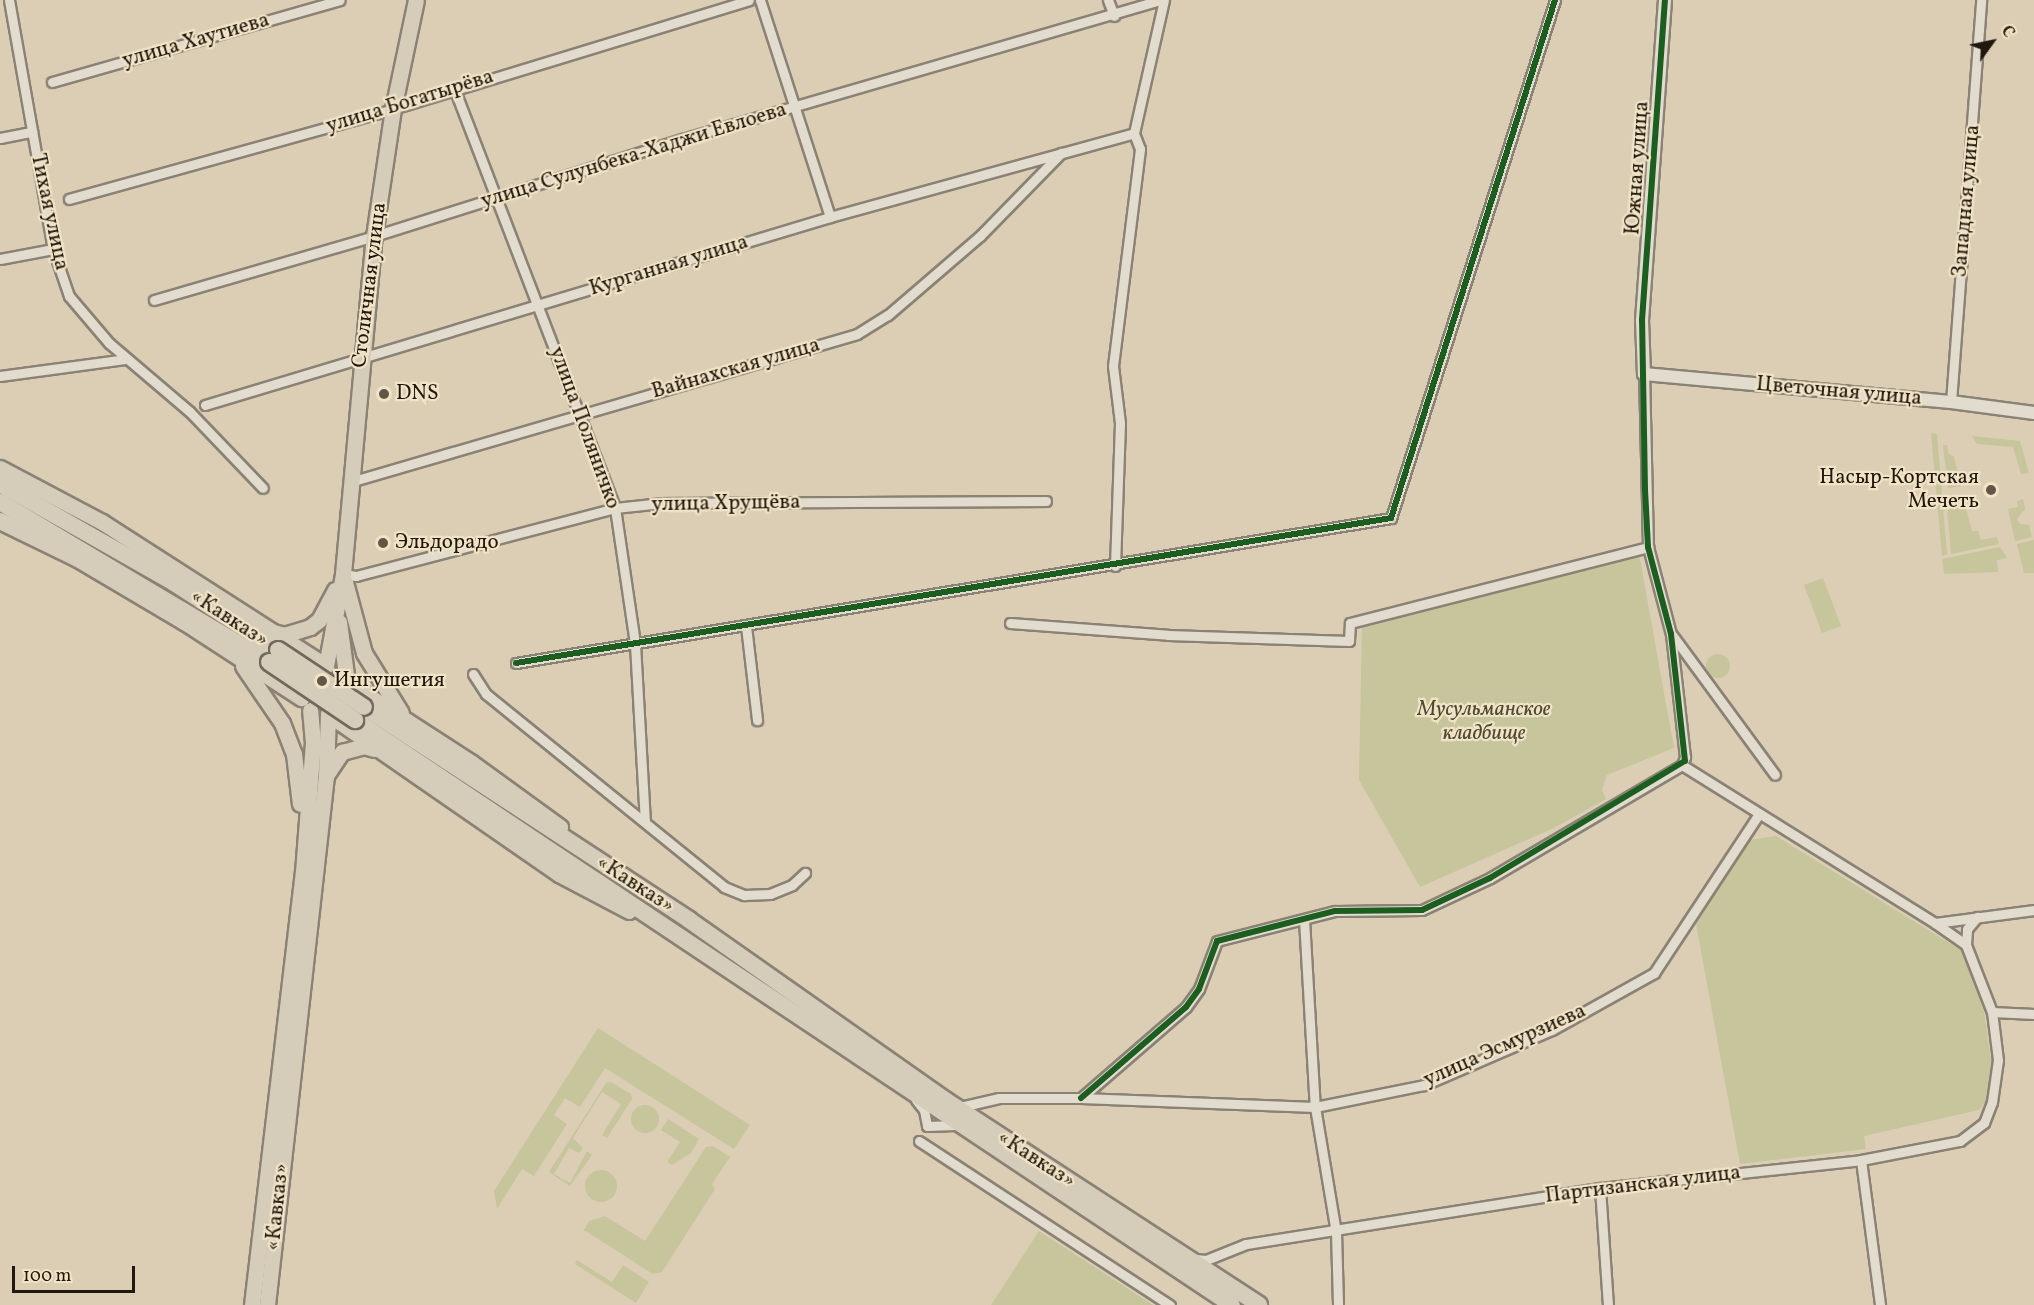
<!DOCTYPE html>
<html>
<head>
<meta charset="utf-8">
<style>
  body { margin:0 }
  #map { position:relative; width:2034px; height:1305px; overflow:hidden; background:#dbceb5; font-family:Vollkorn,serif }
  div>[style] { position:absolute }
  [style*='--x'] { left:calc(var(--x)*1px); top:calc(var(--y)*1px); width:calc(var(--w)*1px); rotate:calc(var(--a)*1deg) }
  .green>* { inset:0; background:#c6c59c }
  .round { border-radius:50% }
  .roads { filter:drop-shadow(2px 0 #8a8274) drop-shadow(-2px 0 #8a8274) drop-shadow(0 2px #8a8274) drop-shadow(0 -2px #8a8274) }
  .minor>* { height:9px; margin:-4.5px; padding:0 4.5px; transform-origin:4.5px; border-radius:4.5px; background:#e2dcce }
  .tertiary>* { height:12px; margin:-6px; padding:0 6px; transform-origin:6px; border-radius:6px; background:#e2dcce }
  .primary>* { height:15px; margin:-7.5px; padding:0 7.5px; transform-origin:7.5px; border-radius:7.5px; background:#d6ccba }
  .trunk>* { height:16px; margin:-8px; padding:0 8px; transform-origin:8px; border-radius:8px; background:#d6ccba }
  .bridges { filter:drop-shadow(2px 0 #71695c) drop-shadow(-2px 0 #71695c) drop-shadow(0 2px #71695c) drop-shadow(0 -2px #71695c) }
  .trunk-bridge>* { height:16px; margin:-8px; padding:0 8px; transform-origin:8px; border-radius:8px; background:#d6ccba }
  .cycleway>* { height:6px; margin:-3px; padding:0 3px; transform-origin:3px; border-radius:3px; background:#1b5e20 }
  .dots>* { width:16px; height:16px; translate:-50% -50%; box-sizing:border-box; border:3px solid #f1e3c5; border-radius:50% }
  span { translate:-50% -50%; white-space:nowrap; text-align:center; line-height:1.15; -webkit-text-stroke:4.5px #f1e3c5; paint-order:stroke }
  .street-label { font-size:21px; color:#20170e }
  .poi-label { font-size:21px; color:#20170e }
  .left { translate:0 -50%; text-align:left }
  .right { translate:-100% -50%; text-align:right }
  .park-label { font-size:21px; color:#4d4933; font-style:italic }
  .north { position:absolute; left:1962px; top:12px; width:60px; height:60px; -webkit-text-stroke:4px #f1e3c5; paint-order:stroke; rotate:57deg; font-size:16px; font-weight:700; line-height:24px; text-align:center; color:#20170e }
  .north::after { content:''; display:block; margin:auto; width:21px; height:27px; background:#20170e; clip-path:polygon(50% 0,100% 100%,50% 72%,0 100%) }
  .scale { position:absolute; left:12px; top:1266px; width:123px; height:27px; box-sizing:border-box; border:3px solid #20170e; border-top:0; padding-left:8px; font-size:18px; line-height:21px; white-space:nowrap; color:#20170e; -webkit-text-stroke:4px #f1e3c5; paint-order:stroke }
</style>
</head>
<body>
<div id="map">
  <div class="green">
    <div style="clip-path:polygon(1931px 433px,1937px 434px,1947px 554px,1942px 556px)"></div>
    <div style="clip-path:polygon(1972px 436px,2020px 441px,2029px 473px,2021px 474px,2013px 447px,1977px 444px)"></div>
    <div style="clip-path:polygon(1943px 445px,1947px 445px,1948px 453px,1954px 457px,1961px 486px,1948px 488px)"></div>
    <div style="clip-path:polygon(2023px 499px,2025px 509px,2017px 519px,2020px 524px,2029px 525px,2032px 537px,2015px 541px,2008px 509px,2018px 507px,2017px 501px)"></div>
    <div style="clip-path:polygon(1965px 504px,1972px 531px,1978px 531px,1981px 540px,1997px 537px,1999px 544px,1951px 554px,1947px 508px)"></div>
    <div style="clip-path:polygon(2034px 540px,2034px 573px,2024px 573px,2017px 544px)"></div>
    <div style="clip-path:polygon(2000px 547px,2007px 558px,1997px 560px,1998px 572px,1944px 574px,1942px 559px)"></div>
    <div style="clip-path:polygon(1639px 554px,1674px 748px,1607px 775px,1602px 790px,1606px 799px,1554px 828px,1420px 887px,1359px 780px,1362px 625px)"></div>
    <div style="clip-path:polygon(1823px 578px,1841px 626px,1822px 633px,1804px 585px)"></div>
    <div class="round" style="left:1706px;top:654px;width:24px;height:24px"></div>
    <div style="clip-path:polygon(1776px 836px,1967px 954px,1984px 1012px,1991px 1061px,1989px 1098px,1979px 1110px,1864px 1136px,1866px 1149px,1740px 1164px,1696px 924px,1749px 840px)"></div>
    <div style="clip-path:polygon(598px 1028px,750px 1125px,734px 1149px,605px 1068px,580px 1107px,565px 1098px,554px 1115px,567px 1124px,534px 1176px,522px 1169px,497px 1209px,494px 1191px)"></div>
    <div style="clip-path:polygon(611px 1082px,631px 1094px,632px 1099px,607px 1138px,602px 1135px,621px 1104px,602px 1092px,573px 1138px,583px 1148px,579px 1153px,569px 1148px,554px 1174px,570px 1183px,587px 1151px,592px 1155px,570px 1186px,549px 1172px,606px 1083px)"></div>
    <div class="round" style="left:631px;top:1105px;width:28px;height:28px"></div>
    <div style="clip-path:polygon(668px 1119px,699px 1139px,691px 1153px,672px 1165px,667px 1162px,680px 1142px,661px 1130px)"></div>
    <div style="clip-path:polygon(713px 1146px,730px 1157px,712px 1184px,715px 1189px,662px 1272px,653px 1274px,584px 1230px,589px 1221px,605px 1216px,645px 1241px,706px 1147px)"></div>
    <div class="round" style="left:585px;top:1170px;width:32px;height:32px"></div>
    <div style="clip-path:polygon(1039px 1231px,1153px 1305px,991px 1305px)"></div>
    <div style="clip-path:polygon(577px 1260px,612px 1282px,623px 1265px,649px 1282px,636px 1303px,575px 1264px)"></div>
  </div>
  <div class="roads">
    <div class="minor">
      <div style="--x:9;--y:0;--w:253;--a:80"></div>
      <div style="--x:53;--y:249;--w:50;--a:71.2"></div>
      <div style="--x:69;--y:296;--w:62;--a:49.6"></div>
      <div style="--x:109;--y:343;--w:106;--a:40.4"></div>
      <div style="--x:190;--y:412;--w:105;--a:46.2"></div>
      <div style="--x:760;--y:0;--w:228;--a:72.1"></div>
      <div style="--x:1108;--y:0;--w:17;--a:69"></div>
      <div style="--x:52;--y:82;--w:299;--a:-15.9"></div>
      <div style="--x:454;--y:88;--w:450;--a:69"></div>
      <div style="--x:615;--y:508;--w:137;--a:81.6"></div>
      <div style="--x:635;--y:644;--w:177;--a:86.8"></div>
      <div style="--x:0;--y:138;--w:33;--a:-11"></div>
      <div style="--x:69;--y:199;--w:336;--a:-15.5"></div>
      <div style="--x:393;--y:109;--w:372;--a:-17"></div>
      <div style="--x:0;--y:259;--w:54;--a:-10.7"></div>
      <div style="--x:154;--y:300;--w:229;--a:-16.2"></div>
      <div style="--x:374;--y:236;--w:323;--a:-17.5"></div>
      <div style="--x:682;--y:139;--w:500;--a:-16.2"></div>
      <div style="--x:0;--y:376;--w:126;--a:-7.7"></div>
      <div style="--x:1951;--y:402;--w:403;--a:-85.7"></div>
      <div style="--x:205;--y:405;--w:653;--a:-16.74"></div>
      <div style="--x:830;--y:217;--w:315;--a:-15.4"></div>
      <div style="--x:350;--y:482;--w:528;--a:-16.27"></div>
      <div style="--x:857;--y:334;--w:36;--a:-32"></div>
      <div style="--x:888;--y:315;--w:121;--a:-40.7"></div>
      <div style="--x:980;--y:236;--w:116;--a:-45.7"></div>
      <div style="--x:1115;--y:566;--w:143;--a:-88"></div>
      <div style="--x:1120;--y:423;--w:57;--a:-97"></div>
      <div style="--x:1113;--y:366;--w:219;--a:-82.9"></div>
      <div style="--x:1140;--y:149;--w:17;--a:-111"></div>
      <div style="--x:1134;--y:133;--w:136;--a:-77.3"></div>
      <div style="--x:343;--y:574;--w:13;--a:9"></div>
      <div style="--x:356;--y:576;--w:268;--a:-14.7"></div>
      <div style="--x:615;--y:508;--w:47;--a:-6.1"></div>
      <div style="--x:662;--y:503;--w:384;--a:-0.3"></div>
      <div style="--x:1010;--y:623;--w:158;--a:4.3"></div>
      <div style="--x:1168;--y:635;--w:181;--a:1.9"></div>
      <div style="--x:1349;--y:641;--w:18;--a:-87"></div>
      <div style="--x:1350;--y:623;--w:308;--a:-14.3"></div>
      <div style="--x:746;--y:626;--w:95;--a:83.3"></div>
      <div style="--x:1673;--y:636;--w:172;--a:53.7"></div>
      <div style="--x:516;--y:663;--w:887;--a:-9.41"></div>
      <div style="--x:1391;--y:518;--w:543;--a:-72.43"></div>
      <div style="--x:473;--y:674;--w:24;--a:57"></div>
      <div style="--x:486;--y:694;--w:306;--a:39"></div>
      <div style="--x:724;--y:887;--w:22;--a:22"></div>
      <div style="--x:744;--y:895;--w:26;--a:-2"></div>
      <div style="--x:770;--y:894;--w:24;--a:-22"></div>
      <div style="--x:792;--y:885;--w:18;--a:-43"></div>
      <div style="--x:1682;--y:765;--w:298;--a:32"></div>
      <div style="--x:1935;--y:923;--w:100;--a:-7.5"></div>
      <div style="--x:1304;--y:919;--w:188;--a:86.7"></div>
      <div style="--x:1315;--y:1107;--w:127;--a:80.5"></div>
      <div style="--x:1336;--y:1232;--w:73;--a:88.4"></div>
      <div style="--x:1935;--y:923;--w:38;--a:35"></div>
      <div style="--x:1992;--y:1012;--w:42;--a:2.7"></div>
      <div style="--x:1081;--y:1098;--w:139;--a:-40.9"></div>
      <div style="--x:1186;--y:1007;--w:22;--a:-54"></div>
      <div style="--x:1199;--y:989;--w:51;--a:-69.4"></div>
      <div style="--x:1217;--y:941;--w:122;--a:-14.3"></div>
      <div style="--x:1335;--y:911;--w:87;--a:-0.7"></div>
      <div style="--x:1422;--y:910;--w:75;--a:-25.2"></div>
      <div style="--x:1490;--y:878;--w:223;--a:-30.5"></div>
      <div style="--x:1682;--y:765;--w:9;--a:-69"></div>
      <div style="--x:1685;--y:757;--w:124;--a:-96.5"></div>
      <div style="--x:1671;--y:634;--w:90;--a:-104.8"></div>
      <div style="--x:1648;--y:547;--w:173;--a:-91.3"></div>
      <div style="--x:916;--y:1100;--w:13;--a:51"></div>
      <div style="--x:924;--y:1110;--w:16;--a:79"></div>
      <div style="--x:927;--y:1126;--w:28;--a:-2"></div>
      <div style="--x:960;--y:1107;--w:40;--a:-13"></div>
      <div style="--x:999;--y:1098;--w:82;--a:0"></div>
      <div style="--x:1081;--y:1098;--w:234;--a:2.2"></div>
      <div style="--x:1315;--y:1107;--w:111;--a:-11.4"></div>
      <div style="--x:1424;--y:1085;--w:139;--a:-23.3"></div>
      <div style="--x:1552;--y:1030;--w:117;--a:-29.2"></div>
      <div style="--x:1654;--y:973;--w:189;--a:-56.6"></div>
      <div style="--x:919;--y:1141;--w:300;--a:33.2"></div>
      <div style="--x:1861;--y:1160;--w:146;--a:82.5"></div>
      <div style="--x:1600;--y:1188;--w:117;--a:86.1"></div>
      <div style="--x:1195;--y:1259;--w:11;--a:5"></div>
      <div style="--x:1206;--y:1260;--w:43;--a:-21.8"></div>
      <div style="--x:1246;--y:1244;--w:358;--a:-9"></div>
      <div style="--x:1600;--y:1188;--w:262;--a:-6.1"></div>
      <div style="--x:1861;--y:1160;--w:101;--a:-10.9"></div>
      <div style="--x:1960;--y:1141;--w:30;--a:-37"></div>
      <div style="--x:1984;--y:1123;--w:22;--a:-69"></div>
      <div style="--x:1992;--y:1102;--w:42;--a:-81.9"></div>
      <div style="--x:1998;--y:1060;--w:48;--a:-97.1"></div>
      <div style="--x:1992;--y:1012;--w:72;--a:-111.2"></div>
      <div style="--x:1966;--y:945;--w:16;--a:-86"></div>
      <div style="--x:1967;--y:929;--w:16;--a:-50"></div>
    </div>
    <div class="tertiary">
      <div style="--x:1665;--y:0;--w:321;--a:94.1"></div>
      <div style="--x:1642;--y:320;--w:54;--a:87.9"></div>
      <div style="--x:1644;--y:374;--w:308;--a:5.2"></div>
      <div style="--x:1951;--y:402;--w:84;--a:7.5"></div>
    </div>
    <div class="primary">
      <div style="--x:0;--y:468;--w:115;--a:27.9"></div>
      <div style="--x:102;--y:522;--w:266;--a:32.7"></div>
      <div style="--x:326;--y:666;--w:94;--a:-79.5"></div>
      <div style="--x:343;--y:574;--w:339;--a:-84.8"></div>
      <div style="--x:374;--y:236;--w:128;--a:-81.5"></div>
      <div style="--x:393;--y:109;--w:111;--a:-78.1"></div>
      <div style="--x:69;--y:554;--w:134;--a:30.6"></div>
      <div style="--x:184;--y:622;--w:140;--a:33"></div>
      <div style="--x:345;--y:582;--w:73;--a:75"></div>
      <div style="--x:364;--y:653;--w:70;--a:58.3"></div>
      <div style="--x:339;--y:622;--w:61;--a:82.4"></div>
      <div style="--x:347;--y:682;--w:149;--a:32.9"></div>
      <div style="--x:472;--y:763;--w:109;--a:36"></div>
      <div style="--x:273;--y:632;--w:11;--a:15"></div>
      <div style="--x:284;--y:635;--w:27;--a:-17"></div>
      <div style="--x:310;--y:627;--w:11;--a:-38"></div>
      <div style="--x:319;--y:620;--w:34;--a:-62"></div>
      <div style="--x:243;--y:666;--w:69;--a:55.6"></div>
      <div style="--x:282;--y:723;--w:33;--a:69"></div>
      <div style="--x:294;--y:754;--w:50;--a:83.2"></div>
      <div style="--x:328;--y:714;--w:281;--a:34.7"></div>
      <div style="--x:559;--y:874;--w:79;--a:27.9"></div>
      <div style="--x:327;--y:774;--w:27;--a:-56"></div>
      <div style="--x:342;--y:752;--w:23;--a:-15"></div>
      <div style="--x:364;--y:746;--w:10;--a:17"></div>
      <div style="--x:252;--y:1305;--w:436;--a:-83.3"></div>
      <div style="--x:303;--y:872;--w:129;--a:-85.6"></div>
      <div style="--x:313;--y:743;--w:33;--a:-95"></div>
      <div style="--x:267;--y:1305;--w:532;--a:-83.64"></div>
      <div style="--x:326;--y:776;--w:62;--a:-88.2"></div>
    </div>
    <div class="trunk">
      <div style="--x:0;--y:484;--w:200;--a:29.6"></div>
      <div style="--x:174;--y:583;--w:124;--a:32.8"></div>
      <div style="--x:0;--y:502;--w:313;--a:30.7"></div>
      <div style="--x:0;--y:521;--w:87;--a:26"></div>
      <div style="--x:364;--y:707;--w:389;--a:33.2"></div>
      <div style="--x:689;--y:920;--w:313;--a:35.1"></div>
      <div style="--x:945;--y:1100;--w:375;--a:33.1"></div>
      <div style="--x:355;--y:720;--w:1054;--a:33.71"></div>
    </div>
  </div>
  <div class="bridges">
    <div class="trunk-bridge">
      <div style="--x:278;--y:650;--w:103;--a:33.5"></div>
      <div style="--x:269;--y:662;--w:104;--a:34"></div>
    </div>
  </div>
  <div class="cycleway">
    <div style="--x:516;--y:663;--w:887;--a:-9.41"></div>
    <div style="--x:1391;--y:518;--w:543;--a:-72.43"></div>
    <div style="--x:1081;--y:1098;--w:139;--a:-40.9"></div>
    <div style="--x:1186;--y:1007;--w:22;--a:-54"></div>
    <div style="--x:1199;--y:989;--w:51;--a:-69.4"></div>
    <div style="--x:1217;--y:941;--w:122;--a:-14.3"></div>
    <div style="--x:1335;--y:911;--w:87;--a:-0.7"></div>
    <div style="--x:1422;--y:910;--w:75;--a:-25.2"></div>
    <div style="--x:1490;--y:878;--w:227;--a:-31"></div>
    <div style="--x:1685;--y:761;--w:128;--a:-96.3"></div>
    <div style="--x:1671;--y:634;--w:90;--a:-104.8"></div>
    <div style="--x:1648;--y:547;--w:58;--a:-93"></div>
    <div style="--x:1645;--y:489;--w:169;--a:-91"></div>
    <div style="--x:1642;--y:320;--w:321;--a:-85.9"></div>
  </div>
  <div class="dots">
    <div style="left:384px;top:394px;background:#615748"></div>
    <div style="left:1991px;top:490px;background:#615748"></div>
    <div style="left:383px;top:543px;background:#615748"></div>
    <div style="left:322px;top:681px;background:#615748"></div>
  </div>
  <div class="street-label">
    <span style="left:196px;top:41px;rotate:-16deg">улица Хаутиева</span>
    <span style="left:410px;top:102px;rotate:-17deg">улица Богатырёва</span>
    <span style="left:634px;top:156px;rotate:-17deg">улица Сулунбека-Хаджи Евлоева</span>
    <span style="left:1638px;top:168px;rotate:-86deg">Южная улица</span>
    <span style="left:1967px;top:201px;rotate:-85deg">Западная улица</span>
    <span style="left:49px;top:212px;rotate:78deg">Тихая улица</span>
    <span style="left:669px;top:266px;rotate:-17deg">Курганная улица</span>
    <span style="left:370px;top:285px;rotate:-83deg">Столичная улица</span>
    <span style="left:736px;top:369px;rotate:-16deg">Вайнахская улица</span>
    <span style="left:1839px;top:392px;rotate:5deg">Цветочная улица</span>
    <span style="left:584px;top:428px;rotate:70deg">улица Поляничко</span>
    <span style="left:726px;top:504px;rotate:-1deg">улица Хрущёва</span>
    <span style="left:229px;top:619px;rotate:33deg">«Кавказ»</span>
    <span style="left:635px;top:885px;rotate:33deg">«Кавказ»</span>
    <span style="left:1505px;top:1046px;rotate:-24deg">улица Эсмурзиева</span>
    <span style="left:1036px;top:1160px;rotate:33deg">«Кавказ»</span>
    <span style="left:1643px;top:1185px;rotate:-7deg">Партизанская улица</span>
    <span style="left:278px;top:1207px;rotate:-84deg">«Кавказ»</span>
  </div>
  <div class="poi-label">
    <span class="left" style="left:396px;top:394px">DNS</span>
    <span class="right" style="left:1979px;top:490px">Насыр-Кортская<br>Мечеть</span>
    <span class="left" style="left:395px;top:543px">Эльдорадо</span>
    <span class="left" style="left:334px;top:681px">Ингушетия</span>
  </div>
  <div class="park-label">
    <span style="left:1484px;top:722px">Мусульманское<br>кладбище</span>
  </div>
  <div class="north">С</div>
  <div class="scale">100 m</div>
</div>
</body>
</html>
